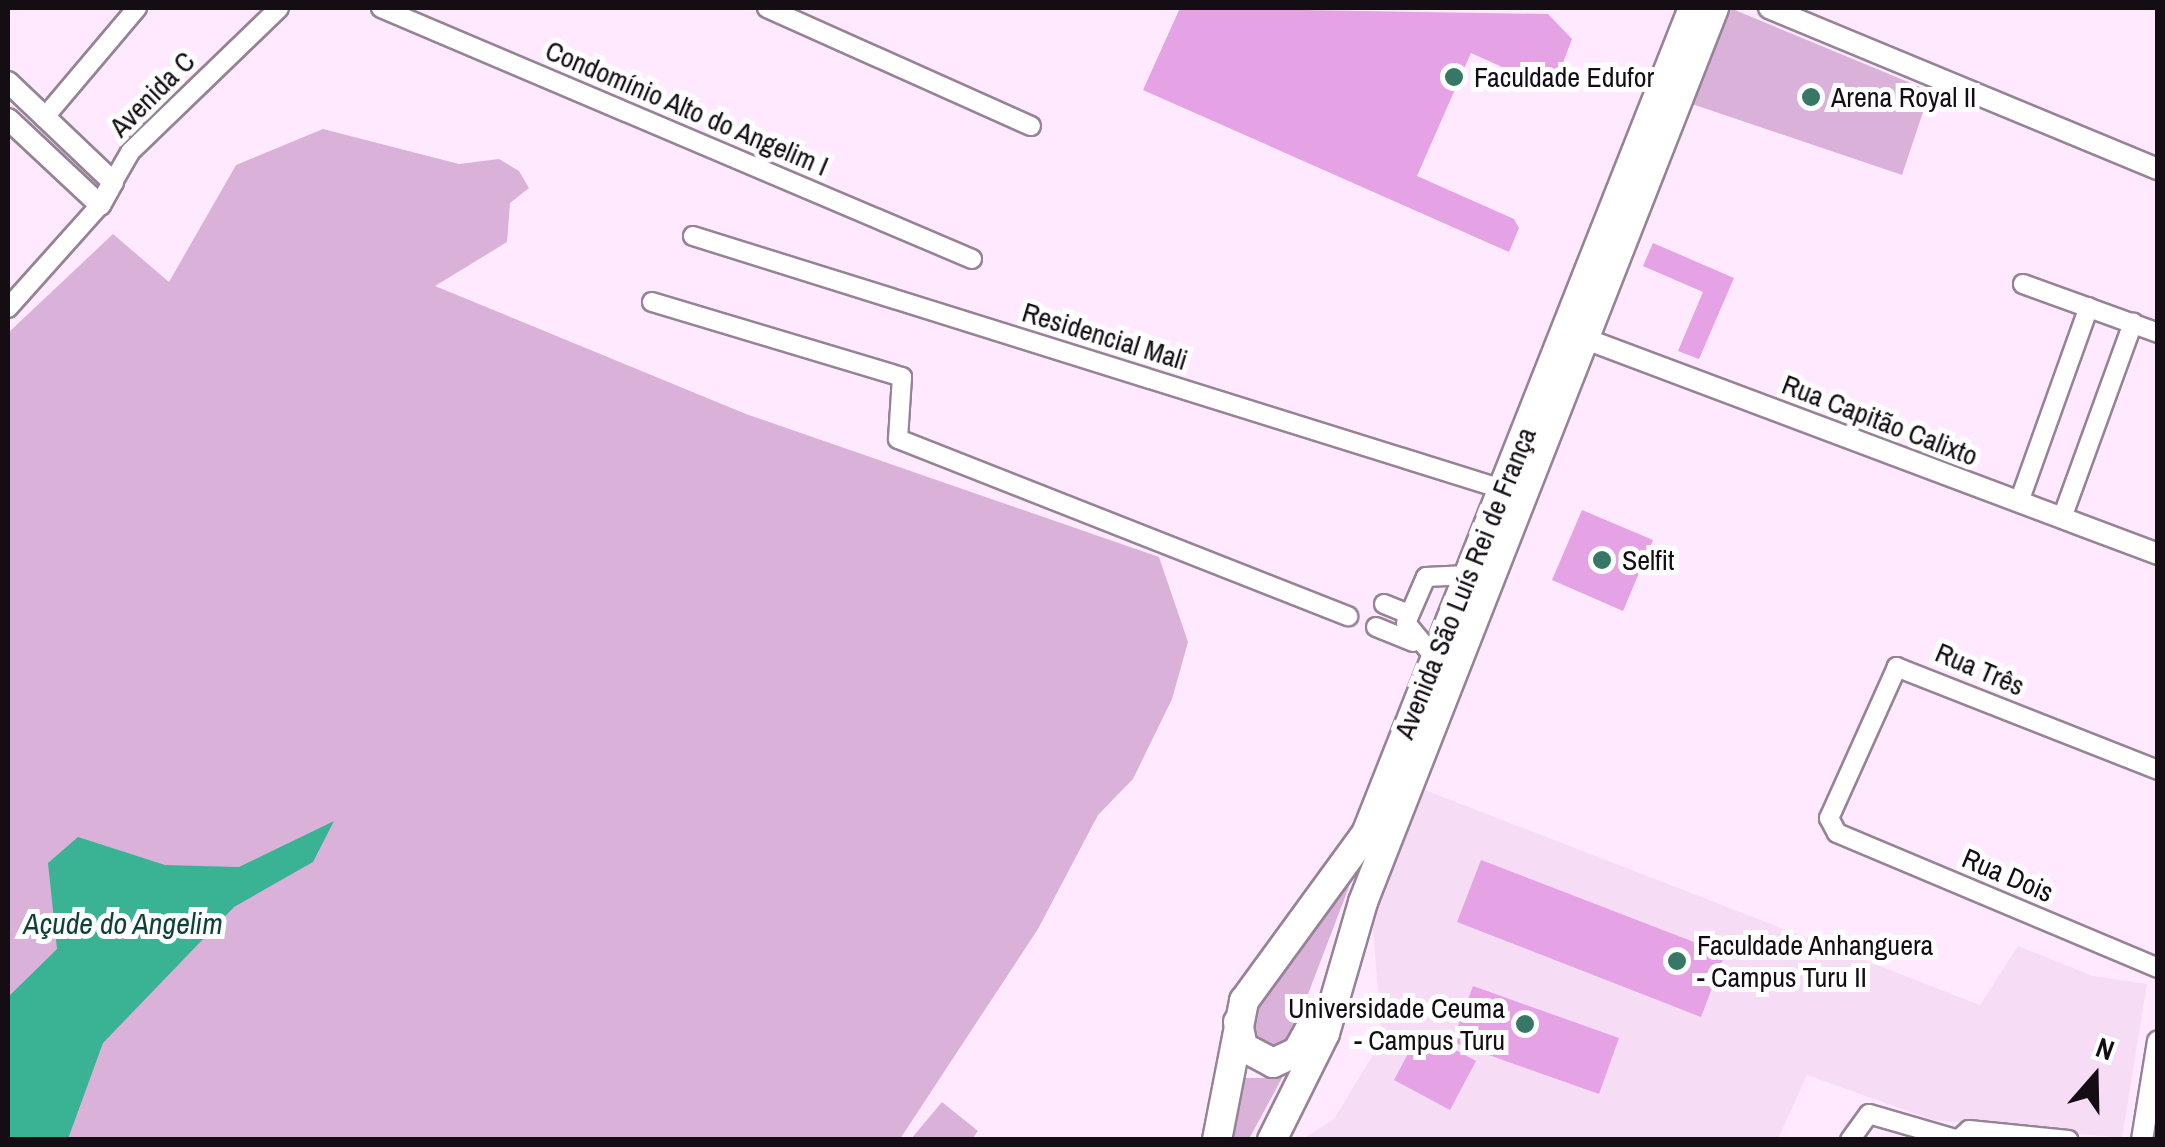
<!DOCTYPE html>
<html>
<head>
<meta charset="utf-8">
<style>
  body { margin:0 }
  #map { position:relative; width:2165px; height:1147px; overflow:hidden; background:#ffe9fe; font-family:"Archivo Narrow",sans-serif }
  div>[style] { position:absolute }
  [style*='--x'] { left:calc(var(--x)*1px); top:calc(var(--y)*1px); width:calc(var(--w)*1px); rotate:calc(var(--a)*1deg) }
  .built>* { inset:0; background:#f7dcf6 }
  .green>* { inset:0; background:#dab2d9 }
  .water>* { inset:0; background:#3ab395 }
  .building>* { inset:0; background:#e5a2e4 }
  .roads { filter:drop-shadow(2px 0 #968396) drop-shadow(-2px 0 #968396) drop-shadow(0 2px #968396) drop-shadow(0 -2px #968396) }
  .minor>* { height:18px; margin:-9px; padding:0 9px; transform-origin:9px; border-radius:9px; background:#fff }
  .tertiary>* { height:20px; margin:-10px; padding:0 10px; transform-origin:10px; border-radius:10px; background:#fff }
  .primary>* { height:28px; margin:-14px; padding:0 14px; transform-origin:14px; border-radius:14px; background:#fff }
  .dots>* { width:28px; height:28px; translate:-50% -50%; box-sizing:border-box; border:5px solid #fff; border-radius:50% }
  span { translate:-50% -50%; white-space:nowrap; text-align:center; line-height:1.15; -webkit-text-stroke:10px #fff; paint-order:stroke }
  .poi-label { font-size:28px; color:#140d14 }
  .left { translate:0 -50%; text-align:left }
  .right { translate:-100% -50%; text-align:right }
  .street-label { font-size:28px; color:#140d14 }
  .water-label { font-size:30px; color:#0f4236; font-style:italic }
  .frame { position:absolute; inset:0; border:10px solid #140d14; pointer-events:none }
  .north { position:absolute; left:2045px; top:1027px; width:100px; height:100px; -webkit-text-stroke:8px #fff; paint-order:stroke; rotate:20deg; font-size:28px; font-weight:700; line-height:40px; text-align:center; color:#140d14 }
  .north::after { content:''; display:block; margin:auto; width:35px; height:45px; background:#140d14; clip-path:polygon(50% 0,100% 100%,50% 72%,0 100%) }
</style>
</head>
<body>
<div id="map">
  <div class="built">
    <div style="clip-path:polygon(1425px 790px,1980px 1005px,2018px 946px,2093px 976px,2147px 984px,2122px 1138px,1933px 1120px,1807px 1075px,1778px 1139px,1301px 1140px,1334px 1119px,1382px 1040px,1372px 918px)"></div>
  </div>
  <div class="green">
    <div style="clip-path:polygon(1730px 8px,1930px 91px,1902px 175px,1692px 104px)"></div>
    <div style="clip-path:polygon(323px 129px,459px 164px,499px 159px,519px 171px,529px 188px,510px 203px,507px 242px,435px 286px,746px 414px,1159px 557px,1188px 642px,1172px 699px,1133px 779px,1098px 815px,1038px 929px,900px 1139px,8px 1140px,8px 333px,113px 234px,169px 282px,236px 165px)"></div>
    <div style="clip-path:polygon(1352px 879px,1292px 1036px,1277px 1051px,1253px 1043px,1250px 1017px,1294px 944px)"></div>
    <div style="clip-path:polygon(1242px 1078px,1282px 1078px,1249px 1139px,1224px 1140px)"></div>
    <div style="clip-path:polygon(942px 1102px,978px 1131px,972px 1139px,911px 1139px)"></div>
  </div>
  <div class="water">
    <div style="clip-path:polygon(334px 821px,313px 862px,234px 907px,103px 1043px,68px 1139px,8px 1139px,8px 997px,57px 949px,48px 863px,78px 837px,165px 865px,239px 867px)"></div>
  </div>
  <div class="building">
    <div style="clip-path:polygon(1180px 8px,1548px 14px,1572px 39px,1553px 89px,1533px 81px,1527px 90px,1520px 75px,1471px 53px,1417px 176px,1514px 219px,1519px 228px,1509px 252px,1143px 90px)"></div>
    <div style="clip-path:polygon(1653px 243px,1734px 278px,1699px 359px,1678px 351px,1703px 292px,1643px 266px)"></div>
    <div style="clip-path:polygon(1582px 510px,1653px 540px,1623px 611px,1552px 580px)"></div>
    <div style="clip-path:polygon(1481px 860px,1725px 954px,1701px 1017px,1457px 922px)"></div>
    <div style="clip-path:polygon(1473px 986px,1619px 1038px,1599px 1094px,1452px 1042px)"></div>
    <div style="clip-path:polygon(1420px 1031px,1476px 1061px,1450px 1110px,1394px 1080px)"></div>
  </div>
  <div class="roads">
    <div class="minor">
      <div style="--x:381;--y:8;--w:642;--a:23.01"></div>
      <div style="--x:767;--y:8;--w:289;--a:24.1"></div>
      <div style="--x:44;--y:118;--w:144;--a:-49.8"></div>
      <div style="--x:113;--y:182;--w:34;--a:-60"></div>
      <div style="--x:130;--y:152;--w:207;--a:-44"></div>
      <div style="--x:693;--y:236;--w:848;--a:17.37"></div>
      <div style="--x:2023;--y:284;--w:144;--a:19.9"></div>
      <div style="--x:652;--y:302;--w:261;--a:16.7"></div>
      <div style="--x:902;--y:377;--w:62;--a:93.7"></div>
      <div style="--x:898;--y:439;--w:484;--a:21.5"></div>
      <div style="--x:8;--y:308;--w:138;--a:-48.2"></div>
      <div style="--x:2019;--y:502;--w:207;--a:-70.3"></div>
      <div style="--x:2062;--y:518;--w:208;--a:-70"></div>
      <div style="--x:1384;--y:604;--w:27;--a:22"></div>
      <div style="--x:1376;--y:627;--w:40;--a:22"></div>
      <div style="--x:1435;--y:658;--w:45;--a:-129.6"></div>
      <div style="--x:1406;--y:623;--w:50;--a:-66.5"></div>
      <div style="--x:1426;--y:577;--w:42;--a:-2.7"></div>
      <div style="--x:2158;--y:770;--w:281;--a:-158.5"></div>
      <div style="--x:1897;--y:667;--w:166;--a:114.2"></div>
      <div style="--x:1829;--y:818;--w:17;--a:62"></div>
      <div style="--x:1837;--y:833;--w:348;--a:22.8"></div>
      <div style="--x:1850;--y:1140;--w:32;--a:-54"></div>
      <div style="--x:1869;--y:1114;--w:94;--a:16.1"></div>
      <div style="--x:1958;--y:1140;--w:15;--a:-42"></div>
      <div style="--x:1969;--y:1130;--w:100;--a:5.7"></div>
    </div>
    <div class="tertiary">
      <div style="--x:1769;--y:8;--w:421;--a:22.5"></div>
      <div style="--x:8;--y:82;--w:145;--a:43.6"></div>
      <div style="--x:113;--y:182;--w:26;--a:119"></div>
      <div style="--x:100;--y:205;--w:126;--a:-136.9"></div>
      <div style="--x:1583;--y:338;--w:614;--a:20.59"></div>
      <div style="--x:2142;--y:1140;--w:100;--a:-80.8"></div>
    </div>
    <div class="primary">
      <div style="--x:1238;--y:1022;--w:25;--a:79"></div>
      <div style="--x:1243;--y:1047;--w:34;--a:28"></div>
      <div style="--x:1273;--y:1063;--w:26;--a:-25"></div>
      <div style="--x:1297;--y:1052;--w:33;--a:-61"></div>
      <div style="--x:1217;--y:1140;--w:142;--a:-79"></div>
      <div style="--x:1244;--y:1001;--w:207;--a:-53.9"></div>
      <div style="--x:1366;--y:834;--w:888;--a:-68.4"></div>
      <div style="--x:1272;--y:1140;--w:119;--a:-63.6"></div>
      <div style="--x:1325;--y:1033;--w:136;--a:-73.8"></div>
      <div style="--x:1363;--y:902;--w:960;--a:-68.56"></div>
    </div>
  </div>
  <div class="dots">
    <div style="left:1454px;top:77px;background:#377765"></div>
    <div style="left:1811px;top:97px;background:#377765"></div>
    <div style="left:1602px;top:560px;background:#377765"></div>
    <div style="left:1677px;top:961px;background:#377765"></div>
    <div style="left:1525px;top:1024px;background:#377765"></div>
  </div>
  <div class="poi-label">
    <span class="left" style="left:1474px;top:77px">Faculdade Edufor</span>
    <span class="left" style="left:1831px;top:97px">Arena Royal II</span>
    <span class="left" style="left:1622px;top:560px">Selfit</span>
    <span class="left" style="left:1697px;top:961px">Faculdade Anhanguera<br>- Campus Turu II</span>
    <span class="right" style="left:1505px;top:1024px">Universidade Ceuma<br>- Campus Turu</span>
  </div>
  <div class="street-label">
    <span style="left:152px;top:94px;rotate:-45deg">Avenida C</span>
    <span style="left:687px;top:108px;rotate:23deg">Condomínio Alto do Angelim I</span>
    <span style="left:1105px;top:336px;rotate:17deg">Residencial Mali</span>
    <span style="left:1880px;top:420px;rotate:21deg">Rua Capitão Calixto</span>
    <span style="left:1465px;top:583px;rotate:-68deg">Avenida São Luís Rei de França</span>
    <span style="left:1980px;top:669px;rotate:23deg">Rua Três</span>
    <span style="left:2008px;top:875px;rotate:23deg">Rua Dois</span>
  </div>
  <div class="water-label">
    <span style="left:123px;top:923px">Açude do Angelim</span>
  </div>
  <div class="frame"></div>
  <div class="north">N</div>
</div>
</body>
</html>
